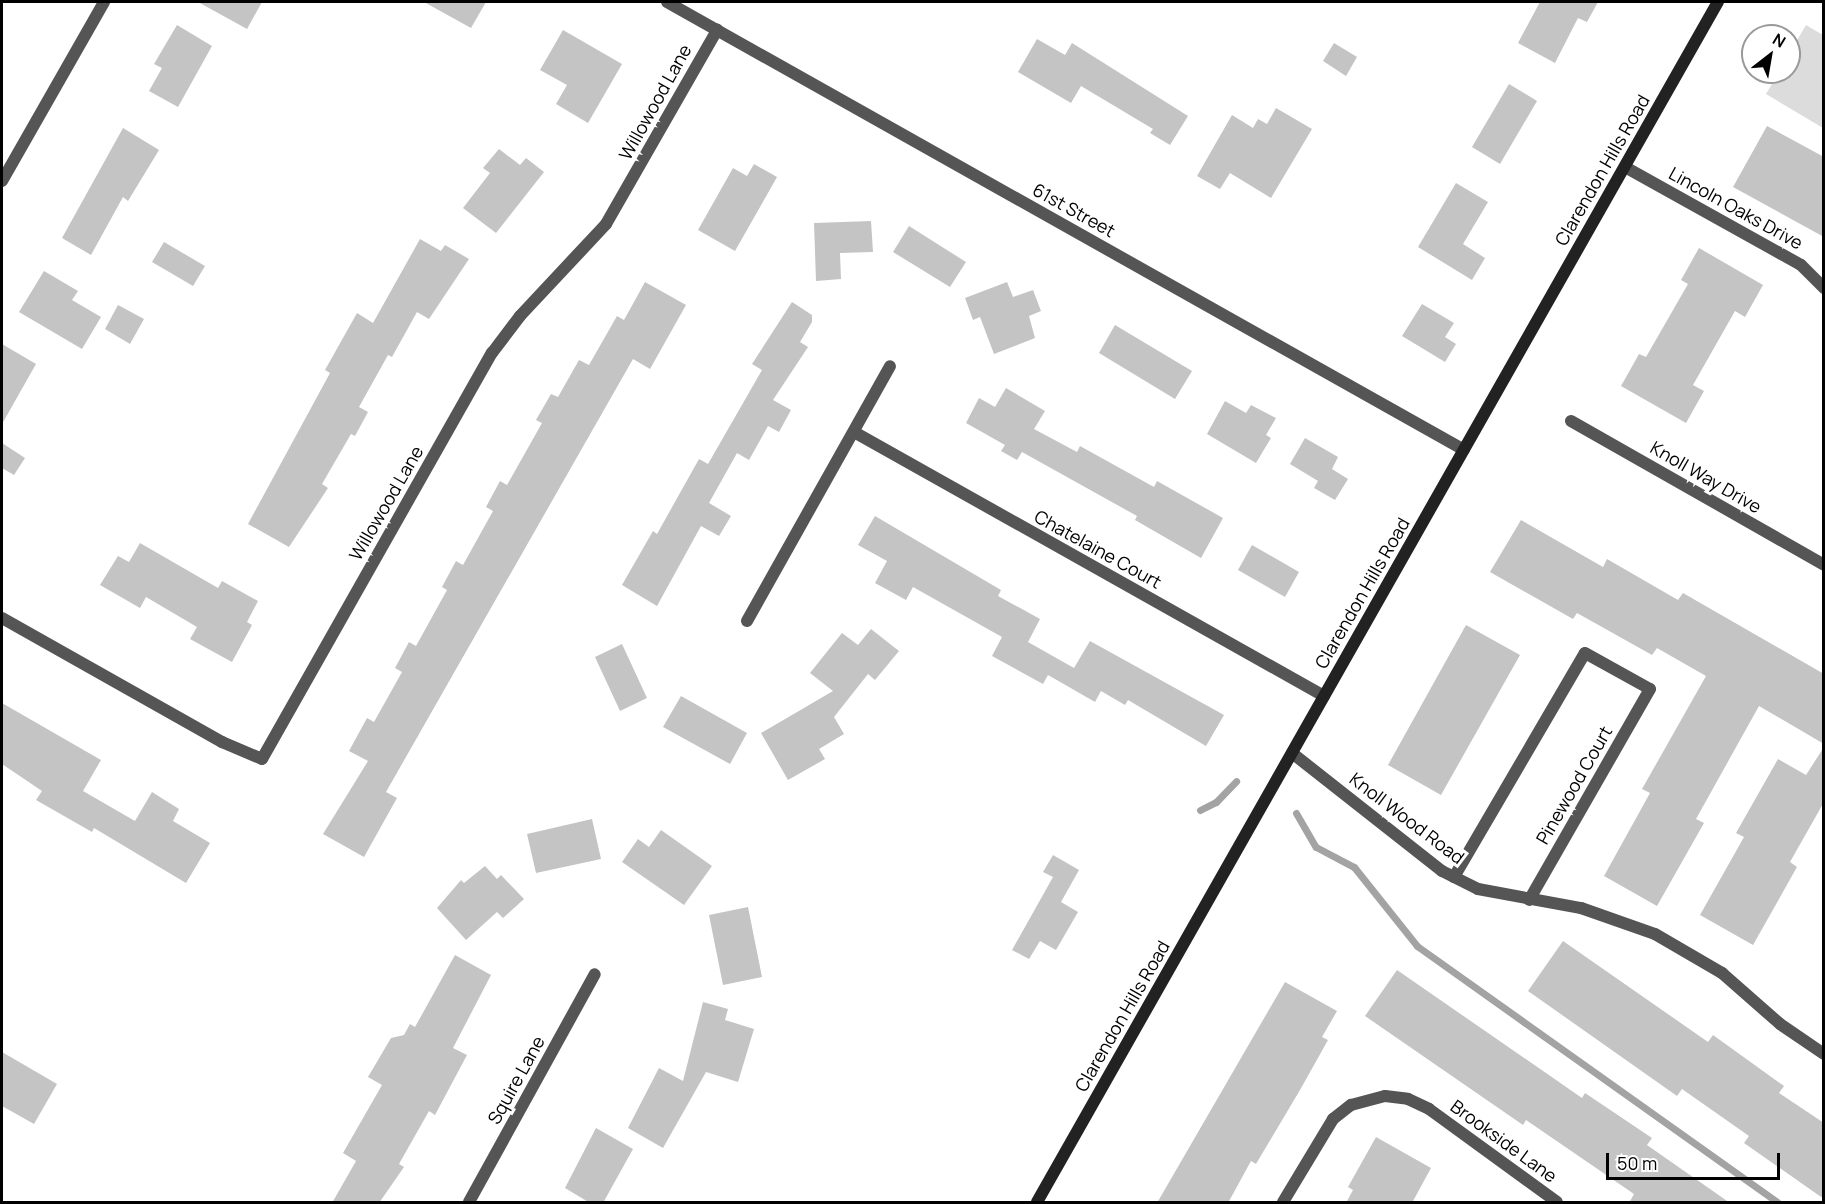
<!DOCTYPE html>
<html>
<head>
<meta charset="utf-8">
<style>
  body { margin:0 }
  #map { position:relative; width:1825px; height:1204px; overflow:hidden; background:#fff; font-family:Manrope,sans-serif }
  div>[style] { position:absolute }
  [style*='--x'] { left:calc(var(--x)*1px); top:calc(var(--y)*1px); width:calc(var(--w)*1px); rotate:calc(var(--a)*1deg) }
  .green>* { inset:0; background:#dcdcdc }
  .stream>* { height:7px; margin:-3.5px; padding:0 3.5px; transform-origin:3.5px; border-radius:3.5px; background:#a3a3a3 }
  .building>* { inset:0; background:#c4c4c4 }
  .street>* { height:12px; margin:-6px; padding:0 6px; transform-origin:6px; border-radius:6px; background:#555 }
  .secondary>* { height:12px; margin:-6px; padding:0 6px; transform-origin:6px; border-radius:6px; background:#222 }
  span { translate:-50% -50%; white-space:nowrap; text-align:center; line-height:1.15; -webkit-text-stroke:6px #fff; paint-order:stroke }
  .street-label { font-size:18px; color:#000 }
  .frame { position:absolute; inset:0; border:3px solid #000; pointer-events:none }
  .north { position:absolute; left:1741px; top:24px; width:60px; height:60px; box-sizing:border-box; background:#fff; border:2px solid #999; border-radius:50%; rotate:31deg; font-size:16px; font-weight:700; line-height:24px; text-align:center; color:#000 }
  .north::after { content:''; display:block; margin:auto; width:21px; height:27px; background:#000; clip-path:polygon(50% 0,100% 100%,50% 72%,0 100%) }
  .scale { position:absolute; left:1606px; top:1153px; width:174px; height:27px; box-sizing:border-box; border:3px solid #000; border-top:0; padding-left:8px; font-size:18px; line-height:21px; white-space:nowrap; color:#000; -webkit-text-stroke:4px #fff; paint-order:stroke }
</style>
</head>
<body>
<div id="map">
  <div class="green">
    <div style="clip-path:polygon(1806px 25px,1823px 35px,1823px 128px,1766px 94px,1779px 72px,1789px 72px,1789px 54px)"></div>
  </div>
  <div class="stream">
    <div style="--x:1200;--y:810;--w:18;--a:-27"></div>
    <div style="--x:1216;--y:802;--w:29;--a:-46"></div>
    <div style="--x:1296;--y:813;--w:39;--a:60"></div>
    <div style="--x:1316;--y:847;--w:43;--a:27.8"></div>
    <div style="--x:1354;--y:867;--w:101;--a:51.4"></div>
    <div style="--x:1417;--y:946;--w:442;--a:35.4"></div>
  </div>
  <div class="building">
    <div style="clip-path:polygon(198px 2px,262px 2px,247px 29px)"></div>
    <div style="clip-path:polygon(424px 2px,486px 2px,471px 28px)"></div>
    <div style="clip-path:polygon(1540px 2px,1598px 2px,1587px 22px,1578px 18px,1555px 63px,1518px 43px)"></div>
    <div style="clip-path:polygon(177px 25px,212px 46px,178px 107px,149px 91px,162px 68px,154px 64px)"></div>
    <div style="clip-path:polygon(563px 30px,622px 64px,588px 123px,556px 104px,567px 85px,540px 70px)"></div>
    <div style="clip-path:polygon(1037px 39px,1065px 55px,1072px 43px,1188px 116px,1170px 145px,1150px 133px,1153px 129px,1081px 86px,1071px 103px,1018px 72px)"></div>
    <div style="clip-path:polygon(1334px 43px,1357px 57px,1346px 76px,1323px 61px)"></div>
    <div style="clip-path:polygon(1509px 84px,1537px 101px,1500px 164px,1472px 147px)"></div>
    <div style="clip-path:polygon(1276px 108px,1312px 129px,1271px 198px,1230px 173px,1220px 189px,1197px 176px,1232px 115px,1253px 128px,1258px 119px,1267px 124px)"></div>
    <div style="clip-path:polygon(1767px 126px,1824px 157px,1824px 237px,1733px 187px)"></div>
    <div style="clip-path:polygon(123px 128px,159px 150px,128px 201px,123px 197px,91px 255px,62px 238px)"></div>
    <div style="clip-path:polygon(499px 149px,520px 165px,526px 158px,544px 172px,496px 233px,463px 208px,490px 173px,483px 168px)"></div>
    <div style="clip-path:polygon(754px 164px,777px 177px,735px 251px,698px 230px,733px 168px,747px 176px)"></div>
    <div style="clip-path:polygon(1456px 183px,1488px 202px,1463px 244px,1485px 258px,1472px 280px,1418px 247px)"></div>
    <div style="clip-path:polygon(871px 221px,873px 252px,840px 253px,841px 279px,816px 281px,814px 223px)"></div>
    <div style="clip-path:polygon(909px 226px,966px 262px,950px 287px,893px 252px)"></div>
    <div style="clip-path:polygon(420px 239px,441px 251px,445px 245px,469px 259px,429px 319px,417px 312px,392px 357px,388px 355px,359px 407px,368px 412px,355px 436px,351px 434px,322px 484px,328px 488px,289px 547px,248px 524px,330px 373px,325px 370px,357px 313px,373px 323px)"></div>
    <div style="clip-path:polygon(164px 242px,205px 266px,193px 286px,152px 262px)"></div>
    <div style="clip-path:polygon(1699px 248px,1763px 285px,1745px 317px,1735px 311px,1693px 385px,1704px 391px,1686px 423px,1621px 386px,1639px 354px,1646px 357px,1688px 284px,1681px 280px)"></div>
    <div style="clip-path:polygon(44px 271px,78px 291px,72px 300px,101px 317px,82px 349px,19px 312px)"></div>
    <div style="clip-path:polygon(645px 282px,686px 305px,650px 369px,633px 359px,386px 792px,397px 798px,364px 857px,323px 834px,368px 761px,349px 751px,367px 718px,374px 722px,402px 672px,395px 668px,409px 642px,416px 646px,447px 590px,442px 587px,456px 561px,463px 565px,493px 511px,486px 507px,500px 481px,507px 485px,542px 423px,536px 420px,551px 394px,558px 397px,579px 360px,589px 365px,617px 316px,624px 320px)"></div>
    <div style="clip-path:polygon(1007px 282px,1013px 297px,1033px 290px,1041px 311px,1029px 316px,1035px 338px,994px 354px,980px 317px,973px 320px,965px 298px)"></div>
    <div style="clip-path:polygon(792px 302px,812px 315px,812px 322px,800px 342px,808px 347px,773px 400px,791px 410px,779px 432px,768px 426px,749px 460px,737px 453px,709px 503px,731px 516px,719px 536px,701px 526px,657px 606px,622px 585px,653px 531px,657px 534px,699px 459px,708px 464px,762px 370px,752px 364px)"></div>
    <div style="clip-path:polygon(1422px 304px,1454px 323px,1445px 337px,1456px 344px,1445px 362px,1402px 336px)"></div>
    <div style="clip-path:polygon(118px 305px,144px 319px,130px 344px,105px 329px)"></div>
    <div style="clip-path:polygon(1115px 325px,1192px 371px,1175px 399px,1099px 353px)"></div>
    <div style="clip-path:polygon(2px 344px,36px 364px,2px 424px)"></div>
    <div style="clip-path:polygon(1006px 388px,1045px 411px,1034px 429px,1077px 452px,1080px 446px,1154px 487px,1157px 481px,1223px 518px,1201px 558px,1135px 520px,1137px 516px,1022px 452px,1017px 460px,1001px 451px,1005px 445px,966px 423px,979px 398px,995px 407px)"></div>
    <div style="clip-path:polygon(1225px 401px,1246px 413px,1251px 405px,1276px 418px,1266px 435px,1271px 438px,1256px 463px,1207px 434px)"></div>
    <div style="clip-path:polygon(1305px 438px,1338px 457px,1332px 469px,1348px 479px,1335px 500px,1314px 488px,1318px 481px,1290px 464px)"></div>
    <div style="clip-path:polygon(2px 443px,25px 458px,14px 475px,2px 468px)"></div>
    <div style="clip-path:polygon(875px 516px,1001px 590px,998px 596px,1040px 619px,1028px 642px,1074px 668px,1090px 641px,1224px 715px,1206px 746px,1128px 700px,1125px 705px,1101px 691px,1095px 702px,1048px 675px,1043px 684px,992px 656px,1002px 637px,913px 587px,906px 600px,875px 583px,887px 561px,858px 545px)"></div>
    <div style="clip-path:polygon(1521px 520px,1603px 567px,1607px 559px,1678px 600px,1683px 593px,1824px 674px,1824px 744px,1759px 706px,1696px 819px,1704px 823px,1657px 906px,1604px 876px,1650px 793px,1642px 789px,1706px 676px,1657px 648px,1652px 655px,1577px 613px,1573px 619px,1490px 572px)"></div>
    <div style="clip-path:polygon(140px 543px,218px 588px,222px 581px,258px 601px,247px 622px,252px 625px,232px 662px,190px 639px,197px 627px,146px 597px,140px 608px,100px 585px,118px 556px,129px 562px)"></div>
    <div style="clip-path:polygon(1252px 545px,1299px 572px,1285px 597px,1238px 570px)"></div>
    <div style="clip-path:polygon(1466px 625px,1520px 655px,1441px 795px,1388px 765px)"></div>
    <div style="clip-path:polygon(871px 629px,899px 651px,875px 680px,868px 674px,834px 717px,844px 734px,819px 749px,825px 759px,788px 780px,761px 733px,833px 691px,810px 673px,842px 633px,858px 645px)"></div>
    <div style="clip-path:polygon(622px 644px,647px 698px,620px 711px,595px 657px)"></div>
    <div style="clip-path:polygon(681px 696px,747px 733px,730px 764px,663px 727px)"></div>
    <div style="clip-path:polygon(2px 703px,101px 760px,83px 791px,135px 821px,152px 792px,179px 809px,173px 821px,210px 843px,186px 883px,94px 828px,92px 832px,36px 800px,42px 791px,2px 764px)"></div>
    <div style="clip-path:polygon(1824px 747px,1824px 802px,1790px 862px,1797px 867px,1753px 945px,1700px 915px,1744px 837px,1736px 833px,1778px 759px,1806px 775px)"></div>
    <div style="clip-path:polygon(592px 819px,601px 859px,536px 873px,527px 834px)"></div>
    <div style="clip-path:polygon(661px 830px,712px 866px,684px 905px,622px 862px,638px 839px,649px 847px)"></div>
    <div style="clip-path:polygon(1053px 855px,1079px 870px,1061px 902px,1078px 912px,1056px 950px,1040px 941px,1029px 959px,1012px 950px,1053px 877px,1043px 872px)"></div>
    <div style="clip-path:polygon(485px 866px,497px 879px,501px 875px,524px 899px,503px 918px,497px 912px,466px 940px,437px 908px,461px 880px,464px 883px)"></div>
    <div style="clip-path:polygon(748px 907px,762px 977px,723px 985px,709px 915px)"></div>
    <div style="clip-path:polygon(1563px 941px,1708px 1042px,1713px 1035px,1784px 1086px,1779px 1093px,1824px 1123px,1824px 1199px,1744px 1143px,1749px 1136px,1682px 1089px,1677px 1096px,1528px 991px)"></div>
    <div style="clip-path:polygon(455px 955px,491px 975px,453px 1048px,467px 1055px,435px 1115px,429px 1111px,399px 1164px,404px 1167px,379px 1203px,332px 1203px,356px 1161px,343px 1153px,382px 1085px,368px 1077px,391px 1038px,404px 1035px,410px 1024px,415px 1027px)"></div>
    <div style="clip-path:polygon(1397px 970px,1582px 1098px,1585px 1093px,1652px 1138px,1647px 1145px,1730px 1203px,1629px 1203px,1634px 1194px,1526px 1120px,1523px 1125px,1365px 1016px)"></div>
    <div style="clip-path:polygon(1285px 982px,1337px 1011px,1322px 1037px,1328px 1040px,1300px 1090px,1256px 1164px,1251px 1161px,1228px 1203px,1157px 1203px)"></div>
    <div style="clip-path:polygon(703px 1002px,728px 1009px,725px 1020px,754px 1029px,738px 1082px,706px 1072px,663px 1148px,628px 1128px,659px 1068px,683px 1081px)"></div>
    <div style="clip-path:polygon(2px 1052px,57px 1084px,34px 1124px,2px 1106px)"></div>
    <div style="clip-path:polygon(596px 1128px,633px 1149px,603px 1203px,590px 1203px,565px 1188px)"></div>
    <div style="clip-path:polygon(1376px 1137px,1431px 1168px,1412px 1203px,1346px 1203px,1353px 1190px,1348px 1187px)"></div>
  </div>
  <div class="street">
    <div style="--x:667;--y:2;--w:914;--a:29.34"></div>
    <div style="--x:1625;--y:167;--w:201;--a:29.1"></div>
    <div style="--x:1801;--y:265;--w:33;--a:45"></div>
    <div style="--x:2;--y:181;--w:206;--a:-60.3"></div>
    <div style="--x:1571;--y:421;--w:291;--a:29.6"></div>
    <div style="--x:854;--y:432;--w:539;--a:29.32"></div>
    <div style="--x:2;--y:618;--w:253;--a:29.4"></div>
    <div style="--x:222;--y:742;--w:43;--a:23"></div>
    <div style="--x:262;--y:759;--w:467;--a:-60.5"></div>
    <div style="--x:492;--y:353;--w:46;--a:-52.9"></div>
    <div style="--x:520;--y:316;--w:126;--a:-46.9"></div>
    <div style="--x:606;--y:224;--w:224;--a:-60.2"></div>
    <div style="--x:747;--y:621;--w:292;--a:-60.7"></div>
    <div style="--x:1292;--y:753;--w:191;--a:38.2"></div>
    <div style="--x:1442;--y:871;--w:40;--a:26.6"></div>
    <div style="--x:1478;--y:889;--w:105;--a:10.5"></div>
    <div style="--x:1581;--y:908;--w:78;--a:19.4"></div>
    <div style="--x:1655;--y:934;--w:78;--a:30.2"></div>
    <div style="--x:1722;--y:973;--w:77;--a:41.3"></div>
    <div style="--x:1780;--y:1024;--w:53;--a:34.3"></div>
    <div style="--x:1454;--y:877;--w:259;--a:-59.7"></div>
    <div style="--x:1585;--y:653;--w:74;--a:29"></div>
    <div style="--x:1650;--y:689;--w:243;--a:119.8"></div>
    <div style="--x:469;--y:1202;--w:260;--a:-61.1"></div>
    <div style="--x:1283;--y:1202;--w:97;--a:-58.9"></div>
    <div style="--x:1333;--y:1119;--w:23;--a:-38"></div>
    <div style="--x:1351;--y:1105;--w:35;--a:-15"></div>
    <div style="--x:1385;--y:1096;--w:23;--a:7"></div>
    <div style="--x:1408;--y:1099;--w:23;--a:25"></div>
    <div style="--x:1429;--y:1109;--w:158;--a:36"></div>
  </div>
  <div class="secondary">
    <div style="--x:1037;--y:1202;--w:1380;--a:-60.43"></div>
  </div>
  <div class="street-label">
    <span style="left:655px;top:102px;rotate:-61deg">Willowood Lane</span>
    <span style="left:1602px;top:170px;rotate:-60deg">Clarendon Hills Road</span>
    <span style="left:1736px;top:208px;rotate:29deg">Lincoln Oaks Drive</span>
    <span style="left:1074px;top:210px;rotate:29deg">61st Street</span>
    <span style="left:1706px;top:477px;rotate:30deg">Knoll Way Drive</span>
    <span style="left:386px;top:503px;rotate:-60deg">Willowood Lane</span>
    <span style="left:1098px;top:549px;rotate:29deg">Chatelaine Court</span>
    <span style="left:1362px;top:593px;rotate:-60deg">Clarendon Hills Road</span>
    <span style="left:1574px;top:785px;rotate:-60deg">Pinewood Court</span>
    <span style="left:1407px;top:818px;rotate:37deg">Knoll Wood Road</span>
    <span style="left:1122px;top:1016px;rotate:-60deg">Clarendon Hills Road</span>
    <span style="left:516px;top:1080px;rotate:-61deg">Squire Lane</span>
    <span style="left:1504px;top:1141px;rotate:36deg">Brookside Lane</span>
  </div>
  <div class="frame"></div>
  <div class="north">N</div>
  <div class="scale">50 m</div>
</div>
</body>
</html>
